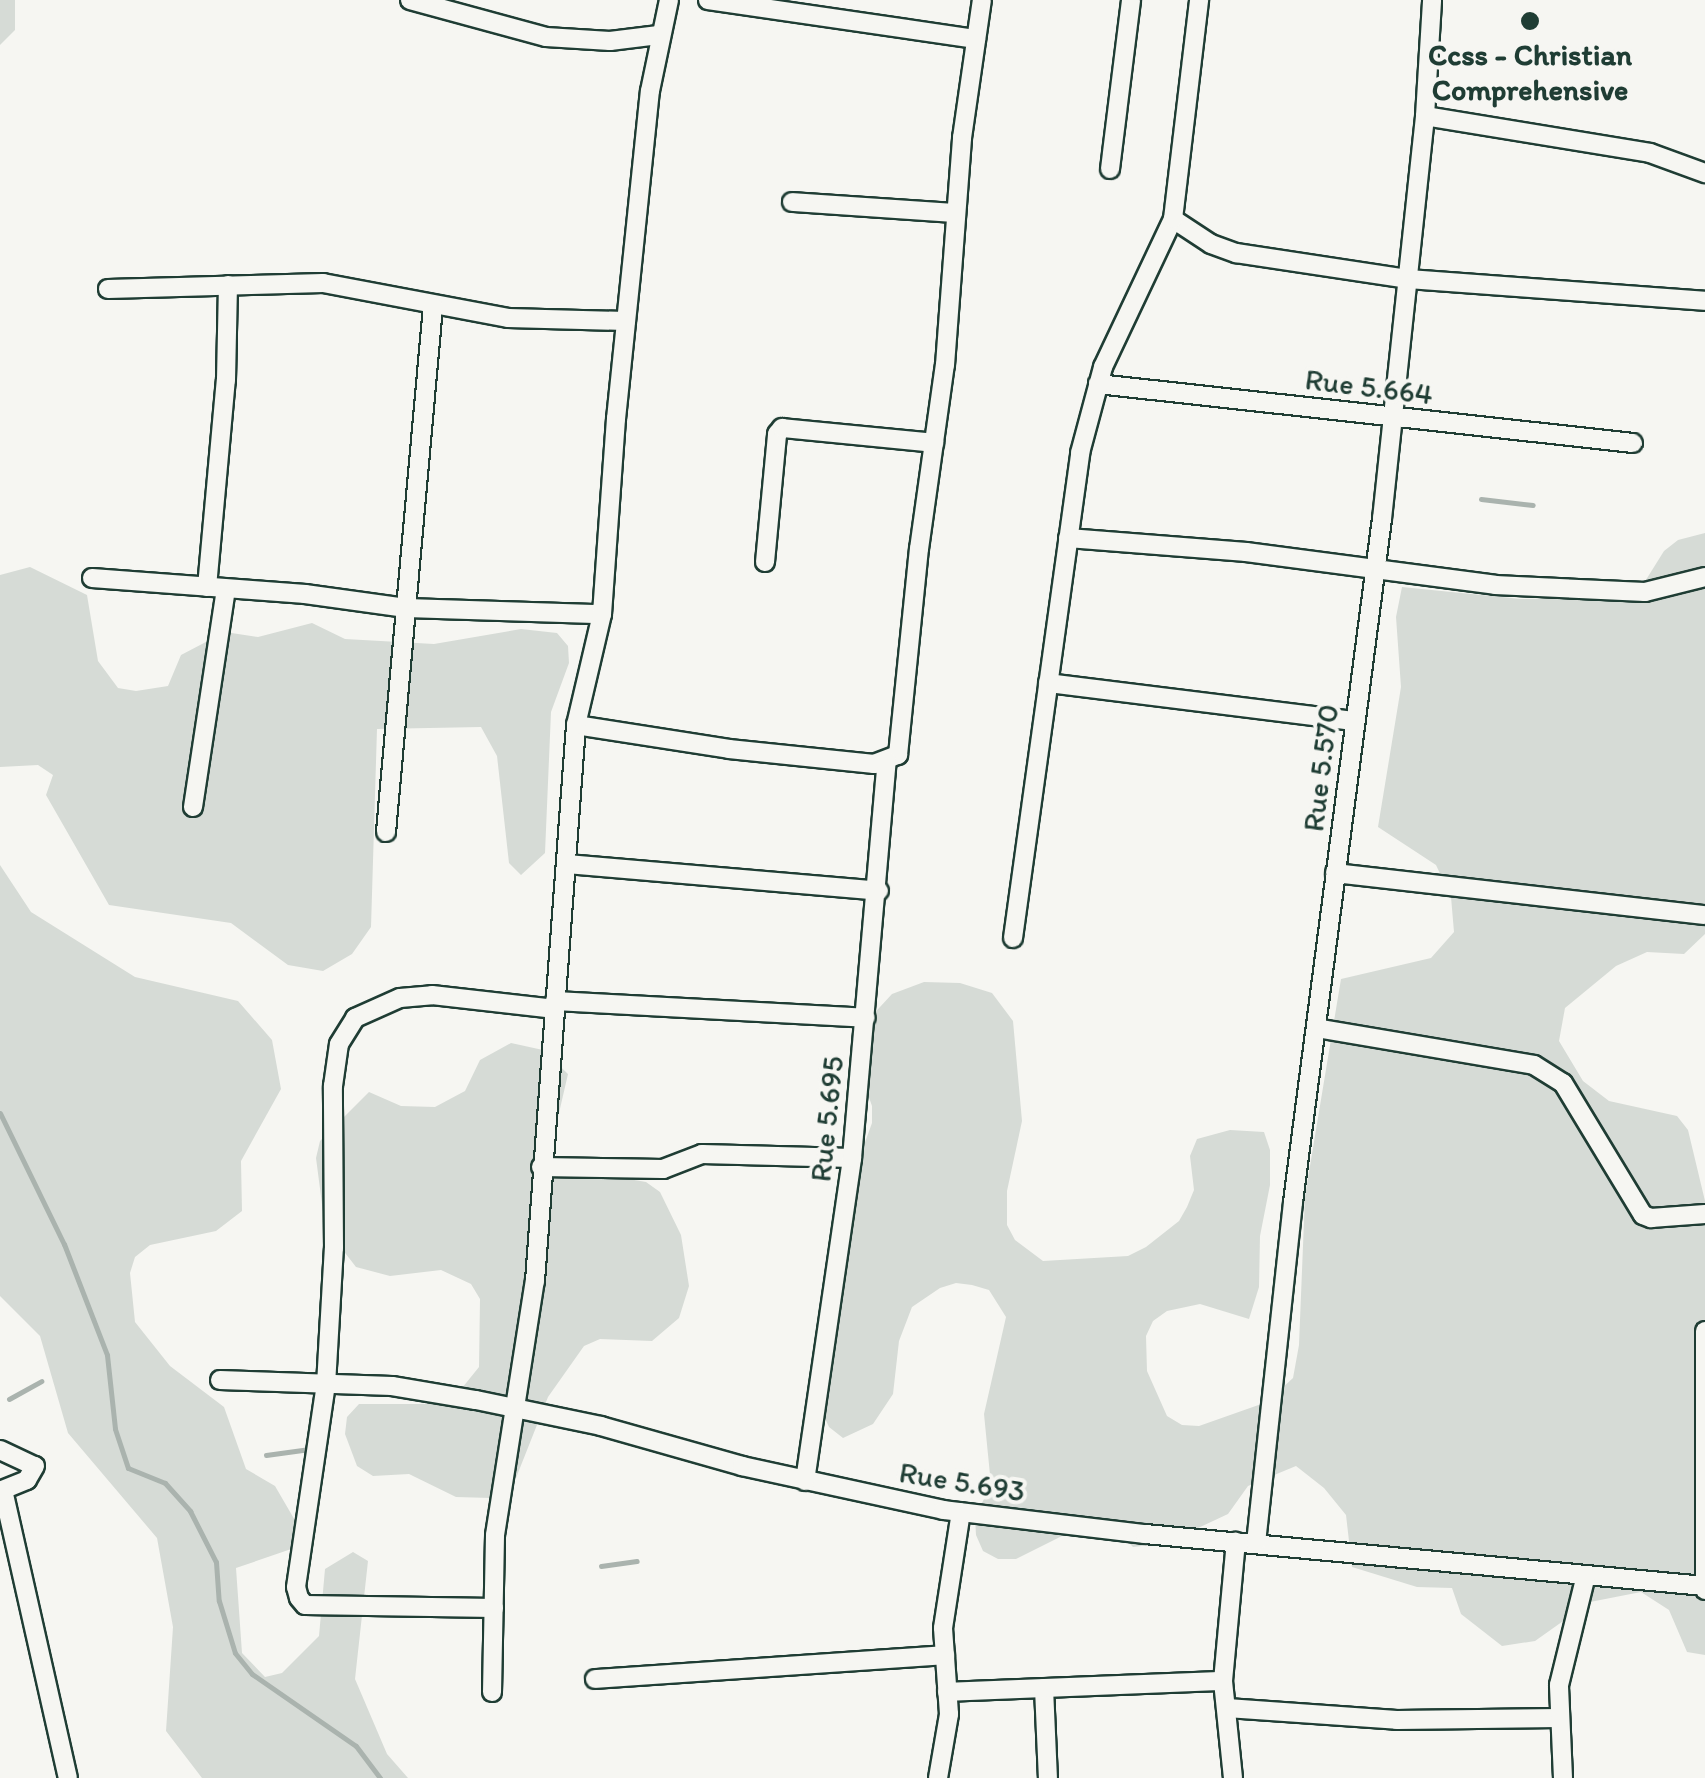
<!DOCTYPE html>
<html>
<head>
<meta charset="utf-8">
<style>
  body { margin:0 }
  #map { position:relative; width:1705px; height:1778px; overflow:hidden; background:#f6f6f2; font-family:Itim,sans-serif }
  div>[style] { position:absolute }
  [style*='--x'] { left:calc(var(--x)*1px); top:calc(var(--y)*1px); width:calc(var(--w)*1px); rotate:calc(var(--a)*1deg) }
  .green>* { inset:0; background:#d6dbd6 }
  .stream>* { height:5px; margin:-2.5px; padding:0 2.5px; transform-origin:2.5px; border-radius:2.5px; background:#aab3ae }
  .roads { filter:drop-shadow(2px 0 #1f3d34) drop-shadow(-2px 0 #1f3d34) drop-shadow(0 2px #1f3d34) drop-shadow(0 -2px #1f3d34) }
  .street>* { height:18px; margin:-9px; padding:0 9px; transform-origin:9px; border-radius:9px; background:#f6f6f2 }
  .dots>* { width:28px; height:28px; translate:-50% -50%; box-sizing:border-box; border:5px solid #f6f6f2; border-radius:50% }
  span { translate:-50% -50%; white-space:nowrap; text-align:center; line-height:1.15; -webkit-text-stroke:8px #f6f6f2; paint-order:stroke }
  .poi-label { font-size:30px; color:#1f3d34; font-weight:700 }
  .street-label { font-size:30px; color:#1f3d34 }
</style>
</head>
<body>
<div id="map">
  <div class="green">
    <div style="clip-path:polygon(0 0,15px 0,15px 30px,0 45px)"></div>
    <div style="clip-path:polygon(1705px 533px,1705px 934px,1684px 954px,1647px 952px,1616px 966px,1565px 1008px,1559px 1041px,1583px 1081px,1609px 1101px,1677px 1116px,1688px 1130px,1705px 1201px,1705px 1655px,1687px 1652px,1669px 1610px,1641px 1592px,1590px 1602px,1535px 1641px,1502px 1646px,1461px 1614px,1452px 1588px,1417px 1587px,1352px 1567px,1346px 1515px,1324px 1488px,1296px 1466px,1248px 1486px,1228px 1514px,1166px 1543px,1133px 1547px,1109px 1521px,1092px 1521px,1016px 1559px,998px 1559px,983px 1551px,976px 1535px,975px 1517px,991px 1485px,984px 1414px,1006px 1317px,989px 1290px,972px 1285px,956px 1283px,940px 1288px,912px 1307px,899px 1341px,893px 1394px,873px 1424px,843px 1438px,829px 1427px,821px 1410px,835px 1225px,872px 1123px,872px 1106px,859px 1069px,868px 1020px,892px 994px,924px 982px,960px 983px,992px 993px,1013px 1021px,1022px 1121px,1007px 1191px,1007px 1225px,1015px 1240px,1043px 1261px,1128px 1256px,1146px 1247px,1179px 1221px,1187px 1207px,1194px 1190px,1190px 1156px,1197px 1139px,1230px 1130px,1264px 1132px,1270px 1150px,1270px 1185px,1260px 1236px,1259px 1287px,1249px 1319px,1200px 1304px,1167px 1311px,1153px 1321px,1146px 1336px,1147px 1371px,1167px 1416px,1182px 1425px,1199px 1426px,1267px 1402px,1293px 1378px,1299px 1345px,1305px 1196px,1341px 979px,1431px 958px,1454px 932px,1451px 897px,1436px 865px,1378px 827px,1401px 687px,1396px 617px,1402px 587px,1521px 599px,1621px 597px,1644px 583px,1664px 551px,1678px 540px)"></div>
    <div style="clip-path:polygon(30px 567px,87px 595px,98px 661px,118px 688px,136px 691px,168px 686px,181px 655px,225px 632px,258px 637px,312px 623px,345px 639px,434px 644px,521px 629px,557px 633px,568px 646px,569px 663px,551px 712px,545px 853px,521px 875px,509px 863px,497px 756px,481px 727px,377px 729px,371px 927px,352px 954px,323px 971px,288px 965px,231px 923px,109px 905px,46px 795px,53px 775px,38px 765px,0 767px,0 575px)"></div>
    <div style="clip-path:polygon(0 865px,31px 912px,135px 977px,238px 1001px,272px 1040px,281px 1089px,241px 1161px,242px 1211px,216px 1231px,150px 1245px,135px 1257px,130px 1273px,135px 1322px,170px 1366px,224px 1407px,246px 1469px,275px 1486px,300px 1529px,300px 1546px,236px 1568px,242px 1653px,265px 1677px,282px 1673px,319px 1636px,325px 1569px,353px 1552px,368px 1561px,355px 1679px,387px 1754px,408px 1778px,202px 1778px,166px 1731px,173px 1627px,157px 1538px,68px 1433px,40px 1336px,0 1296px)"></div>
    <div style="clip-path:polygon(511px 1043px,543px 1050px,568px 1074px,547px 1165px,646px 1182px,660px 1192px,681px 1235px,689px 1286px,679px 1318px,652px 1341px,600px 1339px,584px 1346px,548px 1397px,516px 1478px,505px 1490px,491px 1498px,456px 1497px,409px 1474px,373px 1476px,357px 1466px,345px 1434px,347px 1417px,359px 1404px,426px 1404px,458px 1393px,479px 1367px,480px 1299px,471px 1284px,441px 1270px,390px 1276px,356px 1267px,325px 1227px,316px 1158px,320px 1141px,369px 1092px,401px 1106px,435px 1107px,465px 1091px,480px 1060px)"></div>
  </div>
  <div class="stream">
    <div style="--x:1481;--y:499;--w:52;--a:6.6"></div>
    <div style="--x:0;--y:1113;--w:146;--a:64"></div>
    <div style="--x:64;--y:1244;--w:119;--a:68.8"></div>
    <div style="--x:107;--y:1355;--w:74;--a:83.8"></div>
    <div style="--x:115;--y:1429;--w:41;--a:71.6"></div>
    <div style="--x:128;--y:1468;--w:40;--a:22"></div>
    <div style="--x:165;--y:1483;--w:38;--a:48"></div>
    <div style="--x:190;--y:1511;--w:57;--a:63"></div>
    <div style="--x:216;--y:1562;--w:39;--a:86"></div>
    <div style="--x:219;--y:1601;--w:54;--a:72.9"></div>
    <div style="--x:235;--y:1653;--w:27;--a:51"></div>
    <div style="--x:252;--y:1674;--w:126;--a:34.7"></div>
    <div style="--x:356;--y:1746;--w:40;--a:53"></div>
    <div style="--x:9;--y:1399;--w:37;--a:-29"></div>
    <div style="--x:266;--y:1455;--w:44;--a:-7.8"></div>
    <div style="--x:601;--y:1566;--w:36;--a:-8"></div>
  </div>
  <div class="roads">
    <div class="street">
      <div style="--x:410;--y:0;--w:141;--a:15.2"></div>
      <div style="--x:546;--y:37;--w:64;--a:3.6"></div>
      <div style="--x:610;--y:41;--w:49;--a:-7"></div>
      <div style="--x:708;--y:0;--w:271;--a:8.3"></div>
      <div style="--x:1425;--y:116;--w:228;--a:9.3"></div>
      <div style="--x:1650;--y:153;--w:59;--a:20"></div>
      <div style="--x:1110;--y:169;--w:170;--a:-82.9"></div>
      <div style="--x:792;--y:202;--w:161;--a:3.9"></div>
      <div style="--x:1173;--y:219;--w:45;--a:33.3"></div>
      <div style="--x:1211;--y:244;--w:27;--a:20"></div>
      <div style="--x:1236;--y:253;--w:173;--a:8.6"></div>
      <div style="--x:1407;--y:279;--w:299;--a:4.2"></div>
      <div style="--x:108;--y:289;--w:215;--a:-1.6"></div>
      <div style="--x:323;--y:283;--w:188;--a:10.7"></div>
      <div style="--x:508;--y:318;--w:118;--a:1.5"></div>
      <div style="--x:1098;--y:384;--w:538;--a:6.29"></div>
      <div style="--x:1068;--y:538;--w:179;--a:4.5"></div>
      <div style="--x:1246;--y:552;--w:251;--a:7.5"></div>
      <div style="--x:1495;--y:585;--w:150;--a:2.7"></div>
      <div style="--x:1645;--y:592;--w:62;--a:-14"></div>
      <div style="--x:765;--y:562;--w:129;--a:-84.6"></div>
      <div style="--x:777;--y:434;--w:8;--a:-50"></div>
      <div style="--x:782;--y:428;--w:153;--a:5.6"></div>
      <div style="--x:92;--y:578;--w:214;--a:4.3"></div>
      <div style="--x:305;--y:594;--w:102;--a:7.9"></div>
      <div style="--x:406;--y:608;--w:196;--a:1.8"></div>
      <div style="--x:207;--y:587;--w:208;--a:-84.8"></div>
      <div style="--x:226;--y:380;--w:95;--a:-88.8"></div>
      <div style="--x:1048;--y:683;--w:309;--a:7.1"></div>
      <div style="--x:576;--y:725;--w:155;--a:8.9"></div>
      <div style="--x:729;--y:749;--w:146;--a:5.9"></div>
      <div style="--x:874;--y:764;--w:26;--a:-21"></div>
      <div style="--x:898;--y:755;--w:207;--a:-84.2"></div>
      <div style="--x:919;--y:549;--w:186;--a:-82"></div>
      <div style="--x:945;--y:365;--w:228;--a:-85.7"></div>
      <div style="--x:962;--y:138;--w:139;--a:-81.8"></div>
      <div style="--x:193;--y:807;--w:220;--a:-81.4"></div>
      <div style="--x:386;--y:832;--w:528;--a:-84.89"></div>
      <div style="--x:567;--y:864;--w:313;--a:4.9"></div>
      <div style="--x:1335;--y:873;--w:372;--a:6.5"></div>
      <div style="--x:1013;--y:938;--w:490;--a:-82.1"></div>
      <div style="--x:1080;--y:453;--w:89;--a:-75"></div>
      <div style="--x:1103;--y:367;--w:164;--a:-64.7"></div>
      <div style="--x:1173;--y:219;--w:221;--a:-83.2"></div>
      <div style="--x:555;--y:1001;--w:311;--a:3.1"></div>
      <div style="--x:1316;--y:1028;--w:221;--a:9.6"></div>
      <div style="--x:1534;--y:1065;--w:34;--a:32"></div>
      <div style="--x:1563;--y:1083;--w:154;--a:58.8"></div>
      <div style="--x:1643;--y:1215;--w:9;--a:21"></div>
      <div style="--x:1651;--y:1218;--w:54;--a:-4.2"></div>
      <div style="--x:541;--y:1167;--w:122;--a:0.9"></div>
      <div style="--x:663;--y:1169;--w:42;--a:-21"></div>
      <div style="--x:702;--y:1154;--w:150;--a:1.5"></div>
      <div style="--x:1705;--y:1331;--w:259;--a:90"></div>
      <div style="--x:220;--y:1380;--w:172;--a:2"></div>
      <div style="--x:392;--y:1386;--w:85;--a:9.5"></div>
      <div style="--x:476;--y:1400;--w:128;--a:11.7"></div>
      <div style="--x:601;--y:1426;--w:147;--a:15.8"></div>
      <div style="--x:742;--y:1466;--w:206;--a:12.3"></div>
      <div style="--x:943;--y:1510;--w:203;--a:6.8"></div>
      <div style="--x:1145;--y:1534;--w:562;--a:5.31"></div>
      <div style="--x:0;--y:1450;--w:38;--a:25"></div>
      <div style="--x:35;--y:1466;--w:16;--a:120"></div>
      <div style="--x:27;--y:1480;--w:29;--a:158"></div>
      <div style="--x:805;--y:1481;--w:326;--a:-81.7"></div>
      <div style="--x:852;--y:1158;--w:399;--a:-85"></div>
      <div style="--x:3;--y:1490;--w:295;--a:77.3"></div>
      <div style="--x:1256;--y:1543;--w:343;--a:-83.8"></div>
      <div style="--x:1293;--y:1202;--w:689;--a:-82.58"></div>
      <div style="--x:1382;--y:519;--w:405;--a:-83.9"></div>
      <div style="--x:1425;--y:116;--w:116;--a:-86.5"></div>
      <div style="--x:494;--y:1608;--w:189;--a:-179.1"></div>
      <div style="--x:305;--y:1605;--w:9;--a:-131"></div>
      <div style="--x:299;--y:1598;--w:11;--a:-105"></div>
      <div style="--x:296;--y:1587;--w:204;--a:-81.6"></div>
      <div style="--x:326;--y:1385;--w:137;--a:-86.7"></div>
      <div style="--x:334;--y:1248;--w:162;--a:-90.4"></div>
      <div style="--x:333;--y:1086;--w:42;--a:-81.9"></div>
      <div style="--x:339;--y:1044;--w:31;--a:-58"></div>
      <div style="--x:355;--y:1018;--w:49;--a:-24"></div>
      <div style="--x:400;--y:998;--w:32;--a:-5"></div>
      <div style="--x:432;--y:995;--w:124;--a:6.5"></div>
      <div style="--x:595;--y:1679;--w:351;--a:-3.9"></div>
      <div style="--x:1044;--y:1688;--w:90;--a:87.5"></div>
      <div style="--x:492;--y:1692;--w:157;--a:-88.9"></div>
      <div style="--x:495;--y:1535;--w:257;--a:-81.1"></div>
      <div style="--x:535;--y:1281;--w:558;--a:-85.78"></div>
      <div style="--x:576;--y:725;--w:114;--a:-76.8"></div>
      <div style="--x:602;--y:614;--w:196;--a:-85.9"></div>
      <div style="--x:616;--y:419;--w:330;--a:-84.1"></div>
      <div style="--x:650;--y:91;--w:93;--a:-78.2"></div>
      <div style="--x:947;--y:1692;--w:276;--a:-2.3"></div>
      <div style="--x:1227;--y:1708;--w:170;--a:4"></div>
      <div style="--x:1397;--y:1720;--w:162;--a:-0.7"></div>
      <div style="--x:938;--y:1778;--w:65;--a:-80.2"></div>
      <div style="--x:949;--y:1714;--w:86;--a:-94"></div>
      <div style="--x:943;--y:1628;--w:117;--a:-81.2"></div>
      <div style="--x:1233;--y:1778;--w:98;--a:-95.9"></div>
      <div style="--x:1223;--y:1681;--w:140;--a:-84.7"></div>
      <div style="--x:1563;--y:1778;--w:93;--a:-92.5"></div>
      <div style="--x:1559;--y:1685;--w:113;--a:-76.2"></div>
    </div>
  </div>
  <div class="dots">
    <div style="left:1530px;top:21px;background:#1f3d34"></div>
  </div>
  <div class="poi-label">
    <span style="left:1530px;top:72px">Ccss - Christian<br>Comprehensive</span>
  </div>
  <div class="street-label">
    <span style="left:1369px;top:387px;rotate:7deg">Rue 5.664</span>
    <span style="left:1321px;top:768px;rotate:-83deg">Rue 5.570</span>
    <span style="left:827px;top:1119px;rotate:-84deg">Rue 5.695</span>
    <span style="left:962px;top:1482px;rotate:9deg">Rue 5.693</span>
  </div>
</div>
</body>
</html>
